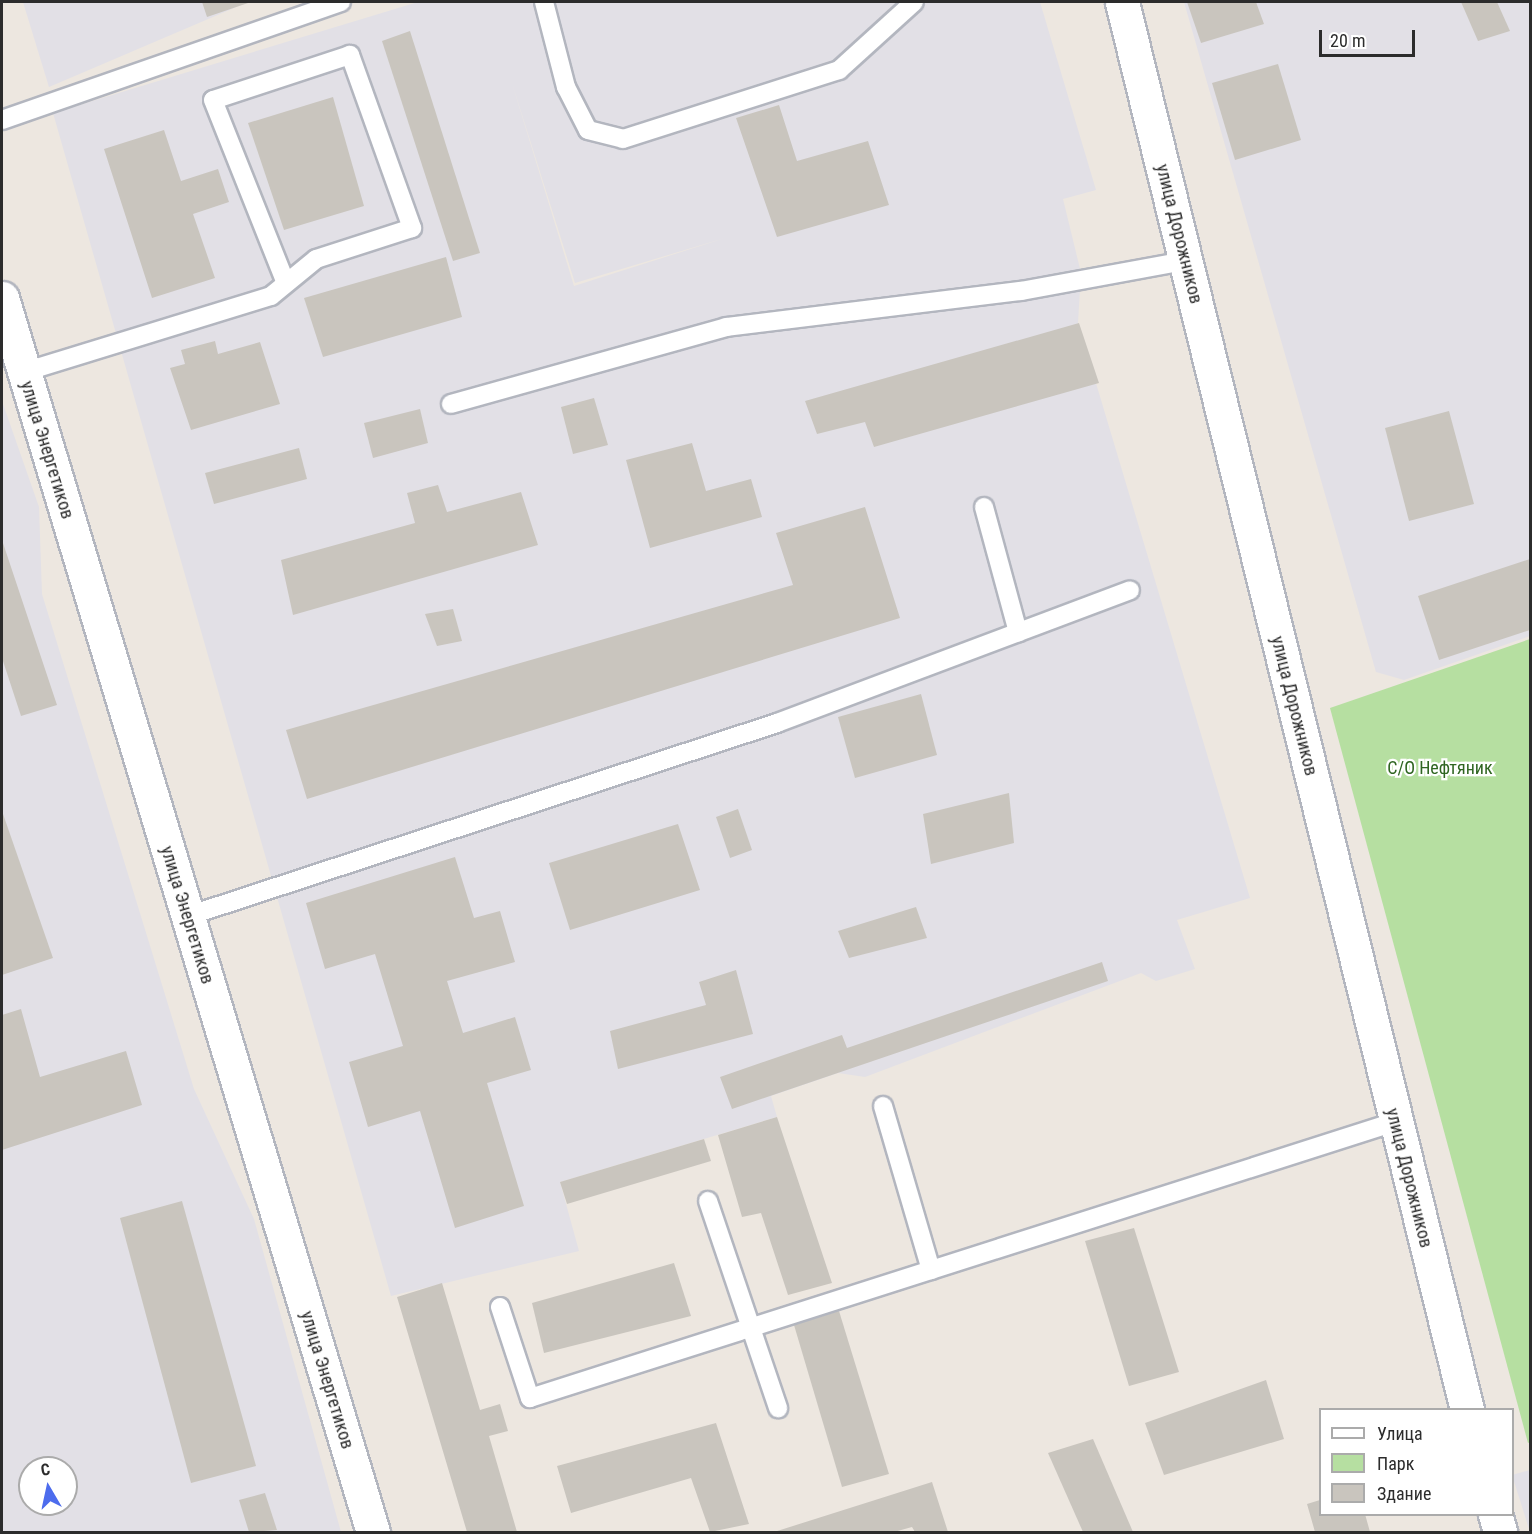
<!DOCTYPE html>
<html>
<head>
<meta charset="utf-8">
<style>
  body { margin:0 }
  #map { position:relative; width:1532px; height:1534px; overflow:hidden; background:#ede7e0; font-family:"Roboto Condensed",sans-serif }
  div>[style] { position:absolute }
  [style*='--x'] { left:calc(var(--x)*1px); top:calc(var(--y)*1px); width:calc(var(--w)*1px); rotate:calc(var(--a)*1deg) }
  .industrial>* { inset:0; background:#e2e0e6 }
  .green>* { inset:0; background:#b6dfa1 }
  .building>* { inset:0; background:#c9c5be }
  .roads { filter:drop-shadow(2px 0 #b3b6bf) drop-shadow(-2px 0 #b3b6bf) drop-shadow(0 2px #b3b6bf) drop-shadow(0 -2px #b3b6bf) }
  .service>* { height:18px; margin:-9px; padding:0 9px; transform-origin:9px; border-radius:9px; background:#fff }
  .minor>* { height:33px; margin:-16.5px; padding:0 16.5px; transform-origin:16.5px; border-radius:16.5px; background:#fff }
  span { translate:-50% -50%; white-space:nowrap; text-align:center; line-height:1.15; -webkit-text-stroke:4.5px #fff; paint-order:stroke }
  .street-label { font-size:18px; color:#2c2c2c }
  .park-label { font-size:18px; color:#2f6521 }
  .frame { position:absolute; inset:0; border:3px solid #2c2c2c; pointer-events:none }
  .legend { position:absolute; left:1319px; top:1408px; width:195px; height:108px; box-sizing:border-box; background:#fff; border:2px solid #ababab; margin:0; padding:8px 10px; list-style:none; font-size:18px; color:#2c2c2c }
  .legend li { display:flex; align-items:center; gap:12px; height:30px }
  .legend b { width:30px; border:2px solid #ababab }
  .north { position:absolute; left:18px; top:1456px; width:60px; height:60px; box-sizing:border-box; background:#fff; border:2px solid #ababab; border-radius:50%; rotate:351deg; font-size:16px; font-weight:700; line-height:24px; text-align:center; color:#2c2c2c }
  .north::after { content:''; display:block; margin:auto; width:21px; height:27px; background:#4d6ced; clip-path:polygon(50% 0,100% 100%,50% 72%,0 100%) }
  .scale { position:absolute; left:1319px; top:30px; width:96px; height:27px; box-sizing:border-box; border:3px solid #2c2c2c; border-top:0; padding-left:8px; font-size:18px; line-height:21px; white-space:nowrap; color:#2c2c2c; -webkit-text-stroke:4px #fff; paint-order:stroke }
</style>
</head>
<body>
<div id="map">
  <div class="industrial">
    <div style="clip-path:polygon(23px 2px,248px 2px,49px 87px)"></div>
    <div style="clip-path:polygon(evenodd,418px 2px,1040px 2px,1096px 190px,1063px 199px,1081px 273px,1078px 323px,1250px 898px,1177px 920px,1195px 969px,1156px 981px,1141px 973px,865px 1077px,838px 1073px,771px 1096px,777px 1117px,560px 1182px,579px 1251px,391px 1296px,53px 113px,418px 2px,511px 80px,575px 283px,725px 238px,574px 286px,511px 80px)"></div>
    <div style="clip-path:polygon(1184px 2px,1530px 2px,1530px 636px,1404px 680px,1376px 672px)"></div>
    <div style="clip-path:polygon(evenodd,2px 401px,39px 507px,42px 594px,194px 1089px,254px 1219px,341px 1532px,2px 1532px,2px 401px,30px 1468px,66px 1468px,66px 1504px,30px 1504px,30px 1468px)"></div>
    <div style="clip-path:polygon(1530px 1470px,1530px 1532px,1512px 1475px)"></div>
  </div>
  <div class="green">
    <div style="clip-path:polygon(1530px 639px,1530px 1442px,1528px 1443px,1330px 708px)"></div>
  </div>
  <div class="building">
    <div style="clip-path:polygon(202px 2px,251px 2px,207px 17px)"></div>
    <div style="clip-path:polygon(1187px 2px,1256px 2px,1264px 24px,1201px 43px)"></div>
    <div style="clip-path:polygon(1461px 2px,1497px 2px,1510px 31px,1478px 41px)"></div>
    <div style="clip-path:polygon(410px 31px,480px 253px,453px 261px,382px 41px)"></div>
    <div style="clip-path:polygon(1278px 64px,1301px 140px,1235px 160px,1212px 83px)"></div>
    <div style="clip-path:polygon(333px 97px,364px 206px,284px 230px,248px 123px)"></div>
    <div style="clip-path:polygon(779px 105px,797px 161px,868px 141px,889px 205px,777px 237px,736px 118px)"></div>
    <div style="clip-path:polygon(164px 130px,181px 181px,218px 169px,229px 202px,193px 214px,215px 278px,152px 298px,104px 149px)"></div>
    <div style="clip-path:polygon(446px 257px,462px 317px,323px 357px,304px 298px)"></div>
    <div style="clip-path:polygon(1079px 323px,1099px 383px,874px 447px,865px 422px,817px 434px,805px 401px)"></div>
    <div style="clip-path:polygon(215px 341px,218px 354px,260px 342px,280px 404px,191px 430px,170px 368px,185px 364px,181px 350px)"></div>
    <div style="clip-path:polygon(594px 398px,608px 445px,573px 454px,561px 407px)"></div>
    <div style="clip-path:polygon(420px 409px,428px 443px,373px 458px,364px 423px)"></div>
    <div style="clip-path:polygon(1449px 411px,1474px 504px,1409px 521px,1385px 428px)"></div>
    <div style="clip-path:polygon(692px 443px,706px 491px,751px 479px,762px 517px,650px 548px,626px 460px)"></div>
    <div style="clip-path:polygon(299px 448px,307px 479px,214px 504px,205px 473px)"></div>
    <div style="clip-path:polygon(438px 485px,447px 512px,521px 492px,538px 545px,293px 615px,281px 560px,415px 523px,407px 493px)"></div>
    <div style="clip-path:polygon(865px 507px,900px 618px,307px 799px,286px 730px,793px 585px,776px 533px)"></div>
    <div style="clip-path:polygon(2px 540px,57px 705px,21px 716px,2px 658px)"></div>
    <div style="clip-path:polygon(1530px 559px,1530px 630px,1439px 660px,1418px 596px)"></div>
    <div style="clip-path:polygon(453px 609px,462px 641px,437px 646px,425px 614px)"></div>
    <div style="clip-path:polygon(921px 694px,937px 755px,855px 778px,838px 717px)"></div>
    <div style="clip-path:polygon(1009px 793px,1014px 843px,931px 864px,923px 814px)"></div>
    <div style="clip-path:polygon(738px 809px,752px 850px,730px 858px,716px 817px)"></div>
    <div style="clip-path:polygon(2px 811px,53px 958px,2px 975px)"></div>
    <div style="clip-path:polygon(678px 824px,700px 890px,570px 930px,549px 863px)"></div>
    <div style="clip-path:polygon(455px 857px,474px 918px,500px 911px,515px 962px,447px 981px,463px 1033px,515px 1017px,531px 1070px,487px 1083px,524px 1206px,455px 1228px,420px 1111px,368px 1127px,349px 1062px,403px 1046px,375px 954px,325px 969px,306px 903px)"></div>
    <div style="clip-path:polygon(916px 907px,927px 938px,849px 958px,838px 931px)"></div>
    <div style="clip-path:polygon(1102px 962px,1108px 981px,732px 1109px,720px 1077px,842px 1035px,847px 1048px)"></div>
    <div style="clip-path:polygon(736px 970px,753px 1034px,618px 1069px,610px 1031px,706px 1005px,699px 982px)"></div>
    <div style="clip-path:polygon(21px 1009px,40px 1077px,126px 1051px,142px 1105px,2px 1150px,2px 1015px)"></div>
    <div style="clip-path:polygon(777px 1117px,832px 1283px,788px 1295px,761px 1213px,742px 1217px,718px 1135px)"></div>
    <div style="clip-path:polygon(704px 1139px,711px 1161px,567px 1204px,560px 1182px)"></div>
    <div style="clip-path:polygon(182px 1201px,256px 1466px,191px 1483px,120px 1218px)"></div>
    <div style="clip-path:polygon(1134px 1228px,1179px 1372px,1129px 1386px,1085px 1241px)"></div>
    <div style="clip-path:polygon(674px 1263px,691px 1316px,544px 1353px,532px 1303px)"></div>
    <div style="clip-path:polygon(442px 1283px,480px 1410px,500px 1404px,508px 1431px,489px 1436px,517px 1532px,467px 1532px,397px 1297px)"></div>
    <div style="clip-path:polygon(839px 1311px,889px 1474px,842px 1487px,794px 1325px)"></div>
    <div style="clip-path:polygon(1266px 1380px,1284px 1439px,1164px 1475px,1145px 1423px)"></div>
    <div style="clip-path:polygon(716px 1423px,749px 1524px,710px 1532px,691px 1478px,571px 1513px,557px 1466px)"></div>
    <div style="clip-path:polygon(1093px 1439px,1133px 1532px,1083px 1532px,1048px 1453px)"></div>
    <div style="clip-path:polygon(932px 1482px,948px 1532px,915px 1532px,912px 1527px,894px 1532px,774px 1532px)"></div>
    <div style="clip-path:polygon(265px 1493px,277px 1530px,249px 1532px,239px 1500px)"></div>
    <div style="clip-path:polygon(1320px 1500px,1320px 1514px,1365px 1514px,1370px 1532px,1315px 1532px,1307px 1504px)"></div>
  </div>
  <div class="roads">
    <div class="service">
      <div style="--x:544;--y:2;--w:88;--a:75.5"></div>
      <div style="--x:566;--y:87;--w:48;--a:62.9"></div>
      <div style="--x:588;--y:130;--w:36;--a:14"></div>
      <div style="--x:623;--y:139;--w:227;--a:-17.7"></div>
      <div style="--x:839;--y:70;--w:101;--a:-42.2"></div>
      <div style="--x:2;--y:120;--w:359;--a:-19.2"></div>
      <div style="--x:24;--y:372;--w:258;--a:-17.1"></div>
      <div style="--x:271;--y:296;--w:58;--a:-39.4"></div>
      <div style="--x:316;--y:259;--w:101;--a:-17.9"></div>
      <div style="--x:412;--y:228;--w:184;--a:-109.7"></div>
      <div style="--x:350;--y:55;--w:144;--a:161.8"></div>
      <div style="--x:213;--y:100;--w:197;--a:68.3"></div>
      <div style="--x:451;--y:404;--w:286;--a:-15.6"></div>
      <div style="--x:726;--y:327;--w:297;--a:-7"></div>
      <div style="--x:1021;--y:291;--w:167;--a:-10.4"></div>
      <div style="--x:984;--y:507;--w:130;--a:74.8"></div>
      <div style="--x:188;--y:916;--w:620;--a:-18.14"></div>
      <div style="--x:777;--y:723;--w:377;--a:-20.6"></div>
      <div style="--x:883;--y:1106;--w:171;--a:73.7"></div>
      <div style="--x:708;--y:1201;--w:219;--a:71.3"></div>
      <div style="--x:500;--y:1307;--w:96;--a:71.8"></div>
      <div style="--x:530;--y:1398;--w:908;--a:-17.7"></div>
    </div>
    <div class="minor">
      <div style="--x:1122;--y:2;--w:1450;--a:76.23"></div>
      <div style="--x:2;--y:298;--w:1289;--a:73.27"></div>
      <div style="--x:1495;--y:1514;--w:19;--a:74"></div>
    </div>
  </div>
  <div class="street-label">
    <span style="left:1179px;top:234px;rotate:76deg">улица Дорожников</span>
    <span style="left:47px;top:450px;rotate:73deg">улица Энергетиков</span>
    <span style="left:1294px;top:706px;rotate:76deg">улица Дорожников</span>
    <span style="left:187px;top:915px;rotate:73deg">улица Энергетиков</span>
    <span style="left:1409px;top:1178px;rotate:76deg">улица Дорожников</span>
    <span style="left:327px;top:1380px;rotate:73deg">улица Энергетиков</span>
  </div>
  <div class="park-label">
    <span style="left:1440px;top:768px">С/О Нефтяник</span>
  </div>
  <div class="frame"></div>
  <ul class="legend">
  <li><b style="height:8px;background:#fff"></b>Улица</li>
  <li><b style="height:16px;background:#b6dfa1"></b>Парк</li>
  <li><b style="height:16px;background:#c9c5be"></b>Здание</li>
  </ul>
  <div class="north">С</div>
  <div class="scale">20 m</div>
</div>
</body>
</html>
